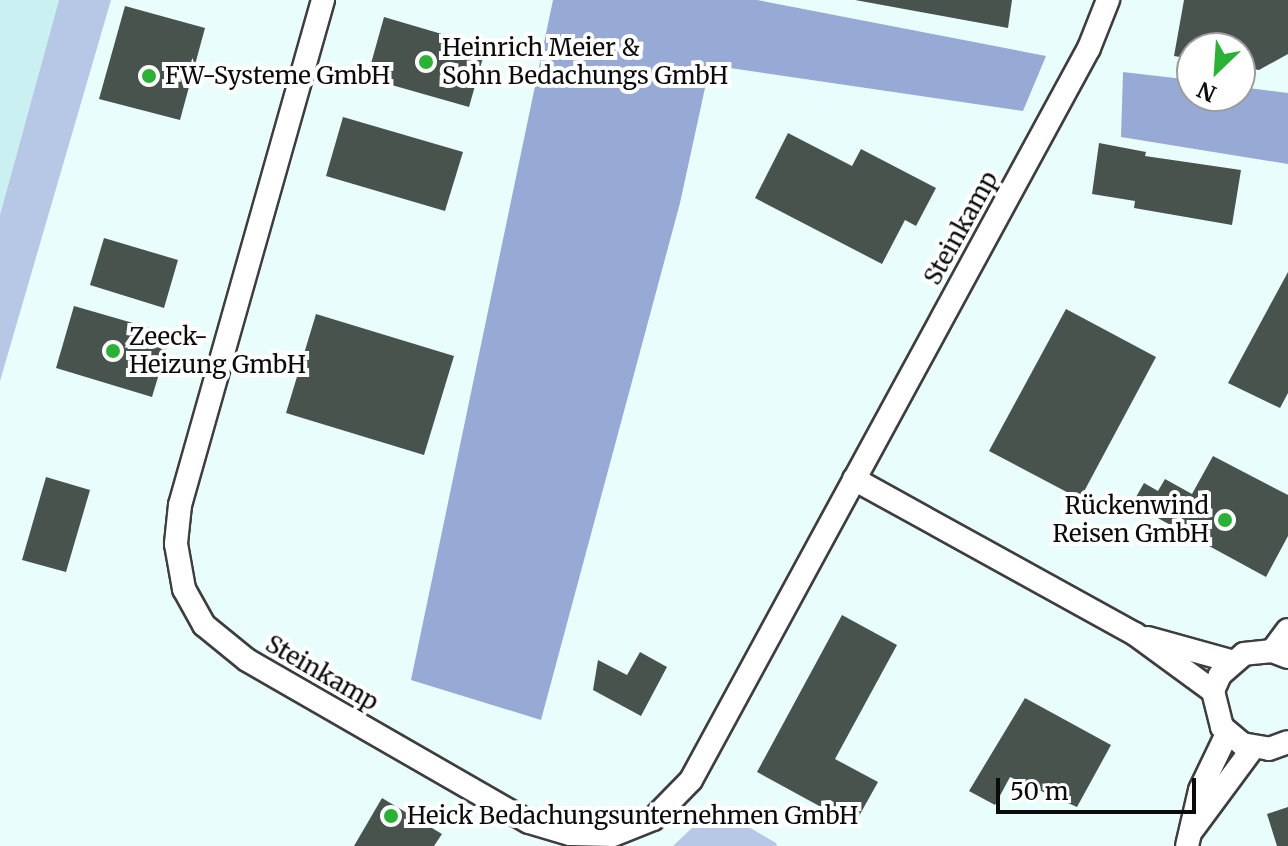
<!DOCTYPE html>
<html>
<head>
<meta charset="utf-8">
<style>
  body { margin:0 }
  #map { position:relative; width:1288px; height:846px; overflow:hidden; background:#e9fefc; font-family:Merriweather,serif }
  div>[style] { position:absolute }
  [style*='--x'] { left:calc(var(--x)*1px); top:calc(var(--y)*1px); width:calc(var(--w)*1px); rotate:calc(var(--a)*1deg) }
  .farmland>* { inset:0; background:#cbf0f2 }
  .green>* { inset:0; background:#b6c8e5 }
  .forest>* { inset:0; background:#96aad5 }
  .building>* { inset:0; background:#48534d }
  .roads { filter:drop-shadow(2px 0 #3e3e3e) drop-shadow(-2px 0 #3e3e3e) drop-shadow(0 2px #3e3e3e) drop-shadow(0 -2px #3e3e3e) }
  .street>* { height:22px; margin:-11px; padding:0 11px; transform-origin:11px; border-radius:11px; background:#fff }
  .dots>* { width:22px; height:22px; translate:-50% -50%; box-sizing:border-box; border:4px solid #fff; border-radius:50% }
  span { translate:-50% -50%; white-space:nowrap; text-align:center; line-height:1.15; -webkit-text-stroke:8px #fff; paint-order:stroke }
  .poi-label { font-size:24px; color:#0b0b0b }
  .left { translate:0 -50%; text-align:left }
  .right { translate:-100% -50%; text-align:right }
  .street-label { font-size:24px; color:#0b0b0b }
  .north { position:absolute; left:1176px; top:32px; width:80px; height:80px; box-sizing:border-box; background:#fff; border:2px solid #9d9d9d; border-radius:50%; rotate:205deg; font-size:22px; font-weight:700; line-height:32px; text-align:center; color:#0b0b0b }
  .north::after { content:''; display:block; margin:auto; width:28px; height:36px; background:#2bb236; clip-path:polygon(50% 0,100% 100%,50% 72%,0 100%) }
  .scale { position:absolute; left:996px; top:778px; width:200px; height:36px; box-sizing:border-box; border:4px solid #0b0b0b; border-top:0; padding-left:10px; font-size:24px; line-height:28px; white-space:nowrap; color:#0b0b0b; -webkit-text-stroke:6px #fff; paint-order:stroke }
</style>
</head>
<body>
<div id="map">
  <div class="farmland">
    <div style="clip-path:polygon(0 0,59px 0,0 215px)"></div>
  </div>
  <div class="green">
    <div style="clip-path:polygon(59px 0,111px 0,0 381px,0 215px)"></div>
    <div style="clip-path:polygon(714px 807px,776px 843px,777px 846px,673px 846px)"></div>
  </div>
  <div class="forest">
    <div style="clip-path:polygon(553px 0,757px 0,1046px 56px,1023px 111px,710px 65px,680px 203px,541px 720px,411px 680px)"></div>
    <div style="clip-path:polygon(1123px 72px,1192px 80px,1192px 96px,1240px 96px,1240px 87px,1288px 93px,1288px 164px,1121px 137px)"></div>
  </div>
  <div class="building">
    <div style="clip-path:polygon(855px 0,1012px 0,1008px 28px)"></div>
    <div style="clip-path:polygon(1184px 0,1288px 0,1288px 54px,1259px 70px,1240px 67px,1240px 48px,1192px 48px,1192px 59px,1174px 56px)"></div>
    <div style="clip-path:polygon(125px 6px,205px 28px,180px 120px,99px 99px)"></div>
    <div style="clip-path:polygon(384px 17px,486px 47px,469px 107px,367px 78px)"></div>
    <div style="clip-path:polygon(343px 117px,463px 152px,445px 211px,326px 176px)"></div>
    <div style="clip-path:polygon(788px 133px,852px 166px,861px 149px,936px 188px,916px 226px,905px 220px,882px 264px,755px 198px)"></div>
    <div style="clip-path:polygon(1099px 143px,1146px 152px,1145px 156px,1241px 170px,1232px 225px,1134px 208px,1135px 201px,1092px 194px)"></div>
    <div style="clip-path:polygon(104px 238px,178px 260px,164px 308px,90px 285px)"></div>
    <div style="clip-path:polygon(1288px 272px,1288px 393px,1280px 408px,1228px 383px)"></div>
    <div style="clip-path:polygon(74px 306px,171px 334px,152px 397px,56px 368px)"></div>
    <div style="clip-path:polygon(1066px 309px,1156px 357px,1080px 499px,989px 451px)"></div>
    <div style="clip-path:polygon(316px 314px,454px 356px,424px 455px,286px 413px)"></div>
    <div style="clip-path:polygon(1213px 456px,1288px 495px,1288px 536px,1266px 577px,1132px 504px,1144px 483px,1158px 491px,1165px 479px,1192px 494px)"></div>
    <div style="clip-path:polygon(46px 477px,90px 490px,66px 572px,22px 560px)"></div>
    <div style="clip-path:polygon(842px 615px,897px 645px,835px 759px,878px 782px,854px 825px,757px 772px)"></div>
    <div style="clip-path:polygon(640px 652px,667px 667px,641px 716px,593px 690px,598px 660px,627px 675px)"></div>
    <div style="clip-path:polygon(1025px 698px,1111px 745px,1077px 807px,1010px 777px,995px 805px,969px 791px)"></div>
    <div style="clip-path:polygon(382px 798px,442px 834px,434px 846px,354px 846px)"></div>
    <div style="clip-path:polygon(1288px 807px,1288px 846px,1277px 846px,1267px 814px)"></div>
  </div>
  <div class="roads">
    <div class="street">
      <div style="--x:323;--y:0;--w:525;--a:105.81"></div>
      <div style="--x:180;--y:505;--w:39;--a:96"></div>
      <div style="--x:176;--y:544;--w:46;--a:79.9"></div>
      <div style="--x:184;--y:589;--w:41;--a:60.9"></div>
      <div style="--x:204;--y:625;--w:55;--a:39.1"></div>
      <div style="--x:247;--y:660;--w:325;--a:29.9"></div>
      <div style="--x:529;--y:822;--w:43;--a:16.3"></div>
      <div style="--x:570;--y:834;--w:43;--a:1.3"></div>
      <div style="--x:613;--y:835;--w:43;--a:-21.8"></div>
      <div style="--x:653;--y:819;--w:54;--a:-45.7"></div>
      <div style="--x:691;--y:780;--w:833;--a:-61.47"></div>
      <div style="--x:1089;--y:48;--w:52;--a:-68.4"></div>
      <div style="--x:854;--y:479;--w:321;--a:28.9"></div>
      <div style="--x:1135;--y:634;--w:97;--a:36.2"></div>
      <div style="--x:1148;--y:638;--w:86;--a:15.5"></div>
      <div style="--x:1272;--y:651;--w:26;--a:-53"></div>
      <div style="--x:1288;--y:657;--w:17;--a:-159"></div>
      <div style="--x:1272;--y:651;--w:28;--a:174"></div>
      <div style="--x:1244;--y:654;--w:32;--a:139"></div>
      <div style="--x:1220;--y:675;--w:17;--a:114"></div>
      <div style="--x:1213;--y:691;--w:37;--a:76"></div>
      <div style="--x:1222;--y:727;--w:26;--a:40"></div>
      <div style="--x:1242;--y:744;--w:27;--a:10"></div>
      <div style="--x:1269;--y:749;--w:20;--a:-20"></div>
      <div style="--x:1193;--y:829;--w:101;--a:-53.5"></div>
      <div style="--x:1187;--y:846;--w:57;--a:-76.9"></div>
      <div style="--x:1200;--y:790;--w:62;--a:-64.3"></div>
    </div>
  </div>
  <div class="dots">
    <div style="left:426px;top:62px;background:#2bb236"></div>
    <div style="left:149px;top:76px;background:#2bb236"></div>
    <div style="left:113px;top:351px;background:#2bb236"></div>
    <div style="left:1225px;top:520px;background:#2bb236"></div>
    <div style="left:391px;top:816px;background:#2bb236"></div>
  </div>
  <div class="poi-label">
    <span class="left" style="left:442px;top:62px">Heinrich Meier &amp;<br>Sohn Bedachungs GmbH</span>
    <span class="left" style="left:165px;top:76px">FW-Systeme GmbH</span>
    <span class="left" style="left:129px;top:351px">Zeeck-<br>Heizung GmbH</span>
    <span class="right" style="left:1209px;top:520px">Rückenwind<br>Reisen GmbH</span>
    <span class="left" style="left:407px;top:816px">Heick Bedachungsunternehmen GmbH</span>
  </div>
  <div class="street-label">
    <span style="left:961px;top:228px;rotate:-61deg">Steinkamp</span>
    <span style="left:322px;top:673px;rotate:30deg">Steinkamp</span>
  </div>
  <div class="north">N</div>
  <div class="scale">50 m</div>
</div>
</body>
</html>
